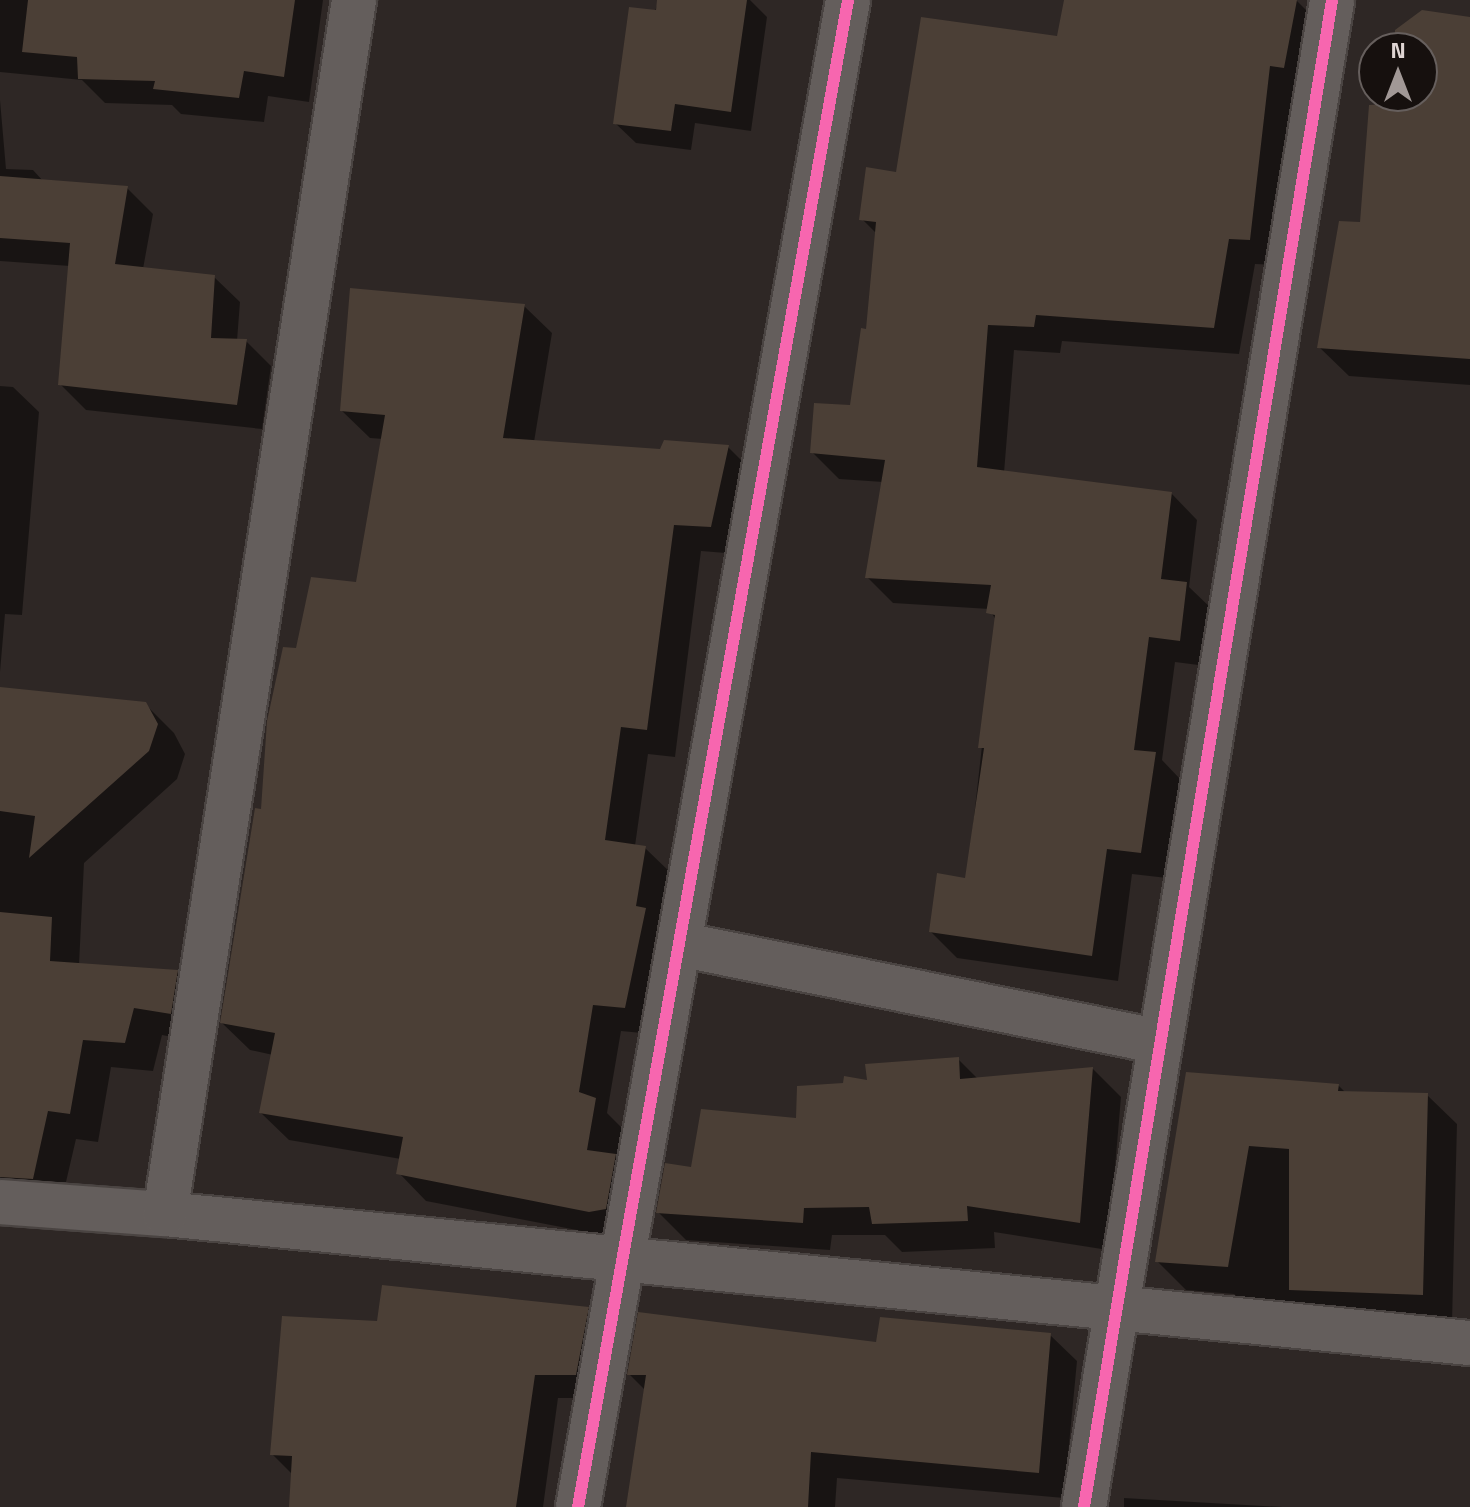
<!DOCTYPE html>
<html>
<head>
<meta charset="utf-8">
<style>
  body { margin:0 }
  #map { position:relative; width:1470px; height:1507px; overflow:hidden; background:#2e2725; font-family:"Titillium Web",sans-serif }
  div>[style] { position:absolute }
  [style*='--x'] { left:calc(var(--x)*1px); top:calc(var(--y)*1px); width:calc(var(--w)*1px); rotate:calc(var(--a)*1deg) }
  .shadow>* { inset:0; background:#0007 }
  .building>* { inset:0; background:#4b3f36 }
  .roads { filter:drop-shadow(2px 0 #4a4442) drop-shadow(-2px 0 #4a4442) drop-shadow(0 2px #4a4442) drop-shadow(0 -2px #4a4442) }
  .minor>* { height:44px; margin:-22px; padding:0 22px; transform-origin:22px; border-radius:22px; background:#645e5c }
  .cycleway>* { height:12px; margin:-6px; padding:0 6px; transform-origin:6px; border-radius:6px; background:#f766af }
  span { translate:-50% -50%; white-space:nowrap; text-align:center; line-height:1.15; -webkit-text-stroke:6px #16100e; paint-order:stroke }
  .north { position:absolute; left:1358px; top:32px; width:80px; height:80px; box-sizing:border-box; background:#16100e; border:2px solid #665f5d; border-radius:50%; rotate:0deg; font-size:22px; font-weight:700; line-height:32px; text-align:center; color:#dfd5d3 }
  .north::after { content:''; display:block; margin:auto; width:28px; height:36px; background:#a19896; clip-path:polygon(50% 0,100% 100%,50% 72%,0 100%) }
</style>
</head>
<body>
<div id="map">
  <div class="shadow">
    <div style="clip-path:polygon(0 0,323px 0,309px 102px,268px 96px,264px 122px,181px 114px,172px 105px,105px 103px,82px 80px,0 72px)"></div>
    <div style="clip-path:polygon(659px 0,750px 0,767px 17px,751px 131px,695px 123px,691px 150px,636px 143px,615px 123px)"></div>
    <div style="clip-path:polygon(1066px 0,1297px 1px,1323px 27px,1276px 265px,1255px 264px,1239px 354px,1062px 341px,1060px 353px,1014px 350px,1004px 473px,1171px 493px,1197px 520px,1189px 587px,1213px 610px,1206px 666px,1175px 662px,1162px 760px,1181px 780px,1167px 878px,1132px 874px,1118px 981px,957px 958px,931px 932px,967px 880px,996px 620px,989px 609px,893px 603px,867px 577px,883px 482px,839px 479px,812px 452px,852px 407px,868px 331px,877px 234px,862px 219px,898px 174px,1059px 38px)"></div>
    <div style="clip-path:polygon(1470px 18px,1470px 385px,1349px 376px,1319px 347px,1362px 224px,1391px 96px,1422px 96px,1422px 48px,1396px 48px)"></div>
    <div style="clip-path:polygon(0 100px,6px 169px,33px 170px,44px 182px,127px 188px,153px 214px,143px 269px,214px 277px,240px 302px,237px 341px,246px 341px,271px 366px,262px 429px,86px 410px,60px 384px,70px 266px,0 261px)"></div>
    <div style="clip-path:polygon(524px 306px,552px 333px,534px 442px,662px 451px,728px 447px,755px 474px,738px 554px,701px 551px,675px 757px,648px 754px,635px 846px,645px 848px,673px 875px,652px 1034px,621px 1031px,607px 1113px,622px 1128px,617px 1159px,643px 1184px,618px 1238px,426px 1201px,399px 1173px,401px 1159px,289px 1140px,261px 1113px,273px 1055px,250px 1050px,222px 1023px,298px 650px,358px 584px,383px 439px,370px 438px,342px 411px)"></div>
    <div style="clip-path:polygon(0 386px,13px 387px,39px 412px,22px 615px,5px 614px,0 672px)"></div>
    <div style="clip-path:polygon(0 689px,145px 704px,174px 733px,185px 754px,177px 779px,84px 863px,79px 965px,177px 972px,205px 1000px,199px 1042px,162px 1035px,153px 1071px,111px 1067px,98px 1142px,76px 1139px,66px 1182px,59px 1182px,58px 1189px,0 1183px)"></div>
    <div style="clip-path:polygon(958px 1059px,979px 1080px,1093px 1069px,1121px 1097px,1108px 1250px,994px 1232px,995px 1248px,902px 1252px,885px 1235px,832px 1235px,830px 1250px,686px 1240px,658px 1212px,693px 1170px,869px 1082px)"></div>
    <div style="clip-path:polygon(1188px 1074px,1338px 1085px,1346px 1093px,1427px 1095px,1457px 1124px,1452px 1323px,1258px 1317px,1234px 1294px,1186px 1290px,1157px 1261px)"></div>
    <div style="clip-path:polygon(588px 1308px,612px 1333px,600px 1398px,558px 1398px,543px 1507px,291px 1507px,293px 1475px,272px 1454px,378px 1323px)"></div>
    <div style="clip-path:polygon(1050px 1335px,1077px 1361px,1064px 1498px,837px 1478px,835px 1507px,628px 1507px,646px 1391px,629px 1374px,877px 1344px)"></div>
    <div style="clip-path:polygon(1124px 1498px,1283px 1507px,1124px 1507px)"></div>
  </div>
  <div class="building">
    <div style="clip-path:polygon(28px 0,295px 0,284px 77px,244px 71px,239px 98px,153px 89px,155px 81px,78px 79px,77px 57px,22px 52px)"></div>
    <div style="clip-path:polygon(657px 0,747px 0,731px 112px,675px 104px,671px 131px,613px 124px,629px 7px,656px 10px)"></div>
    <div style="clip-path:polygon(1064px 0,1297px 0,1284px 68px,1270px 66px,1250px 240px,1229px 239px,1214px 328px,1036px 315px,1034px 327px,988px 325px,977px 467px,1172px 492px,1161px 579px,1187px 582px,1180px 641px,1149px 637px,1134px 750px,1156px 752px,1141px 853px,1107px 849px,1092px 956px,929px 932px,937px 873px,965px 878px,984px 748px,978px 748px,995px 615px,986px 613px,991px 585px,865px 578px,885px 460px,810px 453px,814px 403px,850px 405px,861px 328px,866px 329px,876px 222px,859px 220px,866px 167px,896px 172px,921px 17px,1057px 36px)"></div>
    <div style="clip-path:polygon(1422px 10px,1470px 17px,1470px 359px,1317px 348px,1339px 221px,1360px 222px,1369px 105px,1390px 104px,1391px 96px,1422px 96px,1422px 48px,1394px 48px,1395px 30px)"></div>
    <div style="clip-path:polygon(0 176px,128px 186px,115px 264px,215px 275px,211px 338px,247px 339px,237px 405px,58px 385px,70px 243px,0 238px)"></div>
    <div style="clip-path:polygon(350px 288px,525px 304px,503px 438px,660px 449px,664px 440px,729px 445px,711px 527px,674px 525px,647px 730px,621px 727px,605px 840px,646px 846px,636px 906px,646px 908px,625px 1008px,593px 1005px,579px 1092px,596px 1098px,587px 1150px,616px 1154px,606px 1209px,589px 1212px,396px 1174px,403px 1137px,259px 1113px,275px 1033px,220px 1023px,255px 808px,261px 809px,267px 721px,283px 647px,296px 648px,311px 577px,356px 582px,385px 415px,340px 411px)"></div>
    <div style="clip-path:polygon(0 687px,146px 702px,158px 724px,149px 751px,29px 858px,35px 816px,0 811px)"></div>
    <div style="clip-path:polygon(0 912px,52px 917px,50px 961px,178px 970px,171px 1014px,134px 1008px,125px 1043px,83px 1040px,70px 1114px,48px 1111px,33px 1179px,0 1177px)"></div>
    <div style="clip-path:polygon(959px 1057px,960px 1079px,1093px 1067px,1080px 1223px,967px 1206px,968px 1221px,872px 1224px,869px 1207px,804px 1208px,803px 1223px,656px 1213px,665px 1163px,691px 1167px,701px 1109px,796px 1118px,797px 1086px,843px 1083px,844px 1076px,867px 1080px,865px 1064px)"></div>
    <div style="clip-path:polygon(1186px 1072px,1339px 1084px,1338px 1091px,1428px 1093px,1423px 1295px,1289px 1290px,1289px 1149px,1249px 1146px,1228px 1267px,1155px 1262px)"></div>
    <div style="clip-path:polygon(382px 1285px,589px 1307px,576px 1375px,535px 1375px,516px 1507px,289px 1507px,292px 1456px,270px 1455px,282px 1316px,377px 1321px)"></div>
    <div style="clip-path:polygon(638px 1312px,876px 1342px,880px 1317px,1051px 1333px,1039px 1473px,811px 1452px,808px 1507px,626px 1507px,646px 1375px,627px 1375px)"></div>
  </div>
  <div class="roads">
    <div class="minor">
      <div style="--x:679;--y:944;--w:491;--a:11.5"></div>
      <div style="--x:0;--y:1202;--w:165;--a:4.2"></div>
      <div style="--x:165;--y:1214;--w:1311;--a:5.65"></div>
      <div style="--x:165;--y:1214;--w:1229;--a:-81.15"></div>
      <div style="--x:578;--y:1507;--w:1531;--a:-79.84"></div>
      <div style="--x:1084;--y:1507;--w:1527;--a:-80.65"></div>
    </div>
  </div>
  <div class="cycleway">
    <div style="--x:578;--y:1507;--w:1531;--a:-79.84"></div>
    <div style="--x:1084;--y:1507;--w:1527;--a:-80.65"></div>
  </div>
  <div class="north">N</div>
</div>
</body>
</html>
